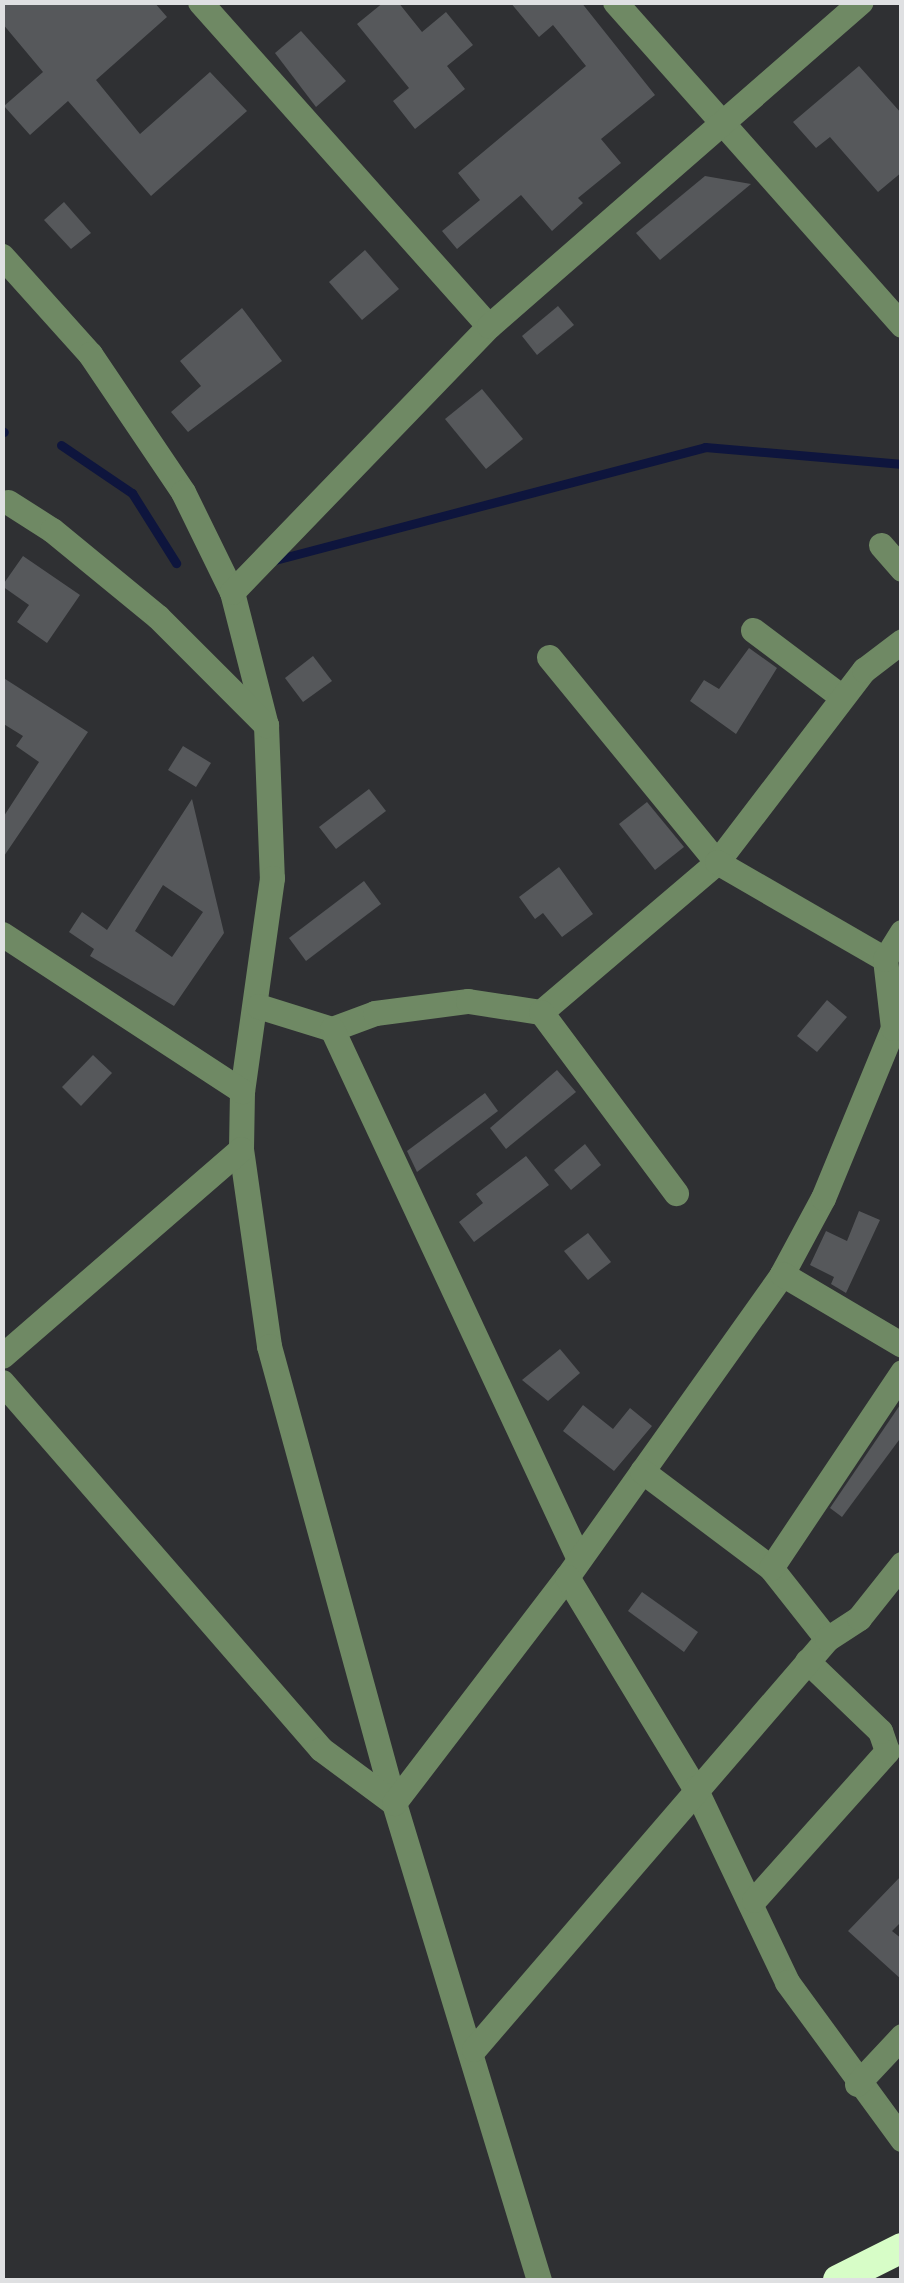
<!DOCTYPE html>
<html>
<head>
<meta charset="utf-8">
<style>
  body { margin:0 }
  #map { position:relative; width:904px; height:2283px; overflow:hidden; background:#2f3033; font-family:Inter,sans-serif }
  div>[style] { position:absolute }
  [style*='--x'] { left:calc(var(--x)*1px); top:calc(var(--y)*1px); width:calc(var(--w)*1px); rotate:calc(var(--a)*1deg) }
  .stream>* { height:9px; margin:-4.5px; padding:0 4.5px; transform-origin:4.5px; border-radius:4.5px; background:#0e153d }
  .building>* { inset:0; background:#56585b }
  .minor>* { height:25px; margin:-12.5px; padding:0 12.5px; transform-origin:12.5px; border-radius:12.5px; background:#6f8964 }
  .highway>* { height:30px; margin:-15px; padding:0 15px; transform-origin:15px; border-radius:15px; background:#d7fdc7 }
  span { translate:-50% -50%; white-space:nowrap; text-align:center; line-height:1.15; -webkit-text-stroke:8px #252629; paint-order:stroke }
  .frame { position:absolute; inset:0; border:5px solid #dfe0e2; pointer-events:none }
</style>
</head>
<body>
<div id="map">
  <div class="stream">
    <div style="--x:2;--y:431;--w:2;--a:27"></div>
    <div style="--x:61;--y:445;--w:86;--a:34.1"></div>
    <div style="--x:132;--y:493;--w:83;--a:57.8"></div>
    <div style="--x:275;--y:560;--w:445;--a:-14.7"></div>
    <div style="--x:705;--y:447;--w:198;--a:4.9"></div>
  </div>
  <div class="building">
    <div style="clip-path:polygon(2px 2px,154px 2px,167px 17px,96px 80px,140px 134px,210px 72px,247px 111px,151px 196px,68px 101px,30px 135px,4px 106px,43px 72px,2px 23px)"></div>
    <div style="clip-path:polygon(384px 2px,398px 2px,422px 32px,446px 12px,473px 45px,447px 66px,465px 89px,415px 129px,393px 101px,409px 88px,357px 24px)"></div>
    <div style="clip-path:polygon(510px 2px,581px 2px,655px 95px,601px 139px,621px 163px,578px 198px,583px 203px,552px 231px,521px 195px,457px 249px,442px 231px,480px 200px,458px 173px,586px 66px,553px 25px,539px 37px)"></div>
    <div style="clip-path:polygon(301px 31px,346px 81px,316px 107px,275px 53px)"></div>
    <div style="clip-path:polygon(859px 66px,902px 114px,902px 172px,878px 192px,830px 137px,816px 148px,793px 122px)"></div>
    <div style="clip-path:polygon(705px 176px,751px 184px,660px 260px,636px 233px)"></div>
    <div style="clip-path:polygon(64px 202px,91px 233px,71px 249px,44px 220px)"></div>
    <div style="clip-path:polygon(365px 250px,399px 289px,362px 320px,329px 282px)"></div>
    <div style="clip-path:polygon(558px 306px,574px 325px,537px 355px,522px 336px)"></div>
    <div style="clip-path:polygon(242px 308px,282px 361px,188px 432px,171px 412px,201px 386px,180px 361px)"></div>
    <div style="clip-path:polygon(482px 389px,523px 439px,486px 469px,445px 419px)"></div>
    <div style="clip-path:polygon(23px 556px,80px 595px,47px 643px,17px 622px,29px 605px,2px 586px)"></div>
    <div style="clip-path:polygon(749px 648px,777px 668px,736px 734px,690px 701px,704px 680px,719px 689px)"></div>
    <div style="clip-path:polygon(313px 656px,332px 681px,303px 702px,285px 678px)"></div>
    <div style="clip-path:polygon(2px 677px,88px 732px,2px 859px,2px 819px,39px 762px,16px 746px,23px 736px,2px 723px)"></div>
    <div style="clip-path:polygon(183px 746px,211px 763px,196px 787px,168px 770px)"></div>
    <div style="clip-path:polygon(369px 789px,386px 811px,336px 849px,319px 827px)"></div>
    <div style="clip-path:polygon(evenodd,192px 799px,224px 933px,174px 1006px,90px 956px,94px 949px,69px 932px,82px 912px,107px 930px,192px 799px,163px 885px,203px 912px,172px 957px,135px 931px,163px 885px)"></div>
    <div style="clip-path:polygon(647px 802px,684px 847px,655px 870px,619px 824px)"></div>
    <div style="clip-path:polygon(559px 867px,593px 914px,562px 937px,543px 913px,535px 919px,519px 897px)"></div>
    <div style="clip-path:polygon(364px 881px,381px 904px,306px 961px,289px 938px)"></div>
    <div style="clip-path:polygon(827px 1000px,847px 1017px,817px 1052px,797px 1036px)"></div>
    <div style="clip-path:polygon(93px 1055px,112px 1073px,81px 1106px,62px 1087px)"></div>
    <div style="clip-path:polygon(557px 1070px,576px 1092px,506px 1149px,490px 1128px)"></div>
    <div style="clip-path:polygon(485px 1093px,498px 1111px,417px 1172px,407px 1151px)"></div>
    <div style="clip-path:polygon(585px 1144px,601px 1165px,571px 1190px,554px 1170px)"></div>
    <div style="clip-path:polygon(526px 1156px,549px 1185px,474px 1242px,459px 1222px,483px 1203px,476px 1194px)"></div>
    <div style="clip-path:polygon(859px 1211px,880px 1220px,846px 1293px,831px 1284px,834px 1277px,810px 1265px,826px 1231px,847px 1241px)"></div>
    <div style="clip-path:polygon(588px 1233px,611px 1262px,588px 1280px,564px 1251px)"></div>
    <div style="clip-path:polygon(560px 1349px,580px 1373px,548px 1401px,522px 1380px)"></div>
    <div style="clip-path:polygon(902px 1402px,902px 1436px,842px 1517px,830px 1508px)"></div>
    <div style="clip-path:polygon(583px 1405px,613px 1429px,630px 1408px,652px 1426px,614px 1471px,563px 1431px)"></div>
    <div style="clip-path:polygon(642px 1592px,698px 1632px,684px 1652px,628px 1611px)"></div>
    <div style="clip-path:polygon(902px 1875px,902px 1921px,892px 1931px,902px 1939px,902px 1980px,848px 1931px)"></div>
  </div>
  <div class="minor">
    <div style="--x:200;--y:2;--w:434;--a:48.3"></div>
    <div style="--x:615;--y:2;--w:432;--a:48.4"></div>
    <div style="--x:2;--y:256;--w:132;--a:48.1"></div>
    <div style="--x:90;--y:354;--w:166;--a:56"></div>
    <div style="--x:183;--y:492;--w:111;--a:63.9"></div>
    <div style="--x:232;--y:592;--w:137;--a:75.7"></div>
    <div style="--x:266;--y:725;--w:153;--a:87.8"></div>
    <div style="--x:272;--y:878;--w:215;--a:98"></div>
    <div style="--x:242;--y:1091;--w:58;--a:91"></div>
    <div style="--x:241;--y:1149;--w:199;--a:81.9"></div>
    <div style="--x:269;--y:1346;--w:474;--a:74.7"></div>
    <div style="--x:394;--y:1803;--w:499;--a:73.1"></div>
    <div style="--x:8;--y:502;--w:52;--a:32.5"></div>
    <div style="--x:52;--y:530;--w:137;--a:39.4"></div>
    <div style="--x:158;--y:617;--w:153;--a:45"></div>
    <div style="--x:881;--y:545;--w:32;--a:49"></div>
    <div style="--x:232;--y:592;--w:370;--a:-46"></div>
    <div style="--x:489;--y:326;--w:493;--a:-41.1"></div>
    <div style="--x:753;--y:630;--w:111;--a:37"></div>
    <div style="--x:549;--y:657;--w:265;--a:50.7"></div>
    <div style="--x:717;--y:862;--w:242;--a:-52.6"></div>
    <div style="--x:864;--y:670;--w:48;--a:-37.3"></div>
    <div style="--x:2;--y:934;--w:287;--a:33.2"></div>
    <div style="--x:258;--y:1006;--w:77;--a:17.3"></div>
    <div style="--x:332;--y:1029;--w:46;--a:-20.4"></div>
    <div style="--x:375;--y:1013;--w:94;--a:-7.4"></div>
    <div style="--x:468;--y:1001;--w:74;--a:8.6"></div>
    <div style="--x:541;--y:1012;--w:231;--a:-40.4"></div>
    <div style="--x:717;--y:862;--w:194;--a:30"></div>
    <div style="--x:541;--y:1012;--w:226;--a:53.3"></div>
    <div style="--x:332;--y:1029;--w:582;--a:65.02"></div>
    <div style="--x:782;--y:1274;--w:86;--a:-61.7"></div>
    <div style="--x:823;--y:1198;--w:184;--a:-67.6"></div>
    <div style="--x:893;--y:1028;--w:69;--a:-96.6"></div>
    <div style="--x:885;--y:959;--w:32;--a:-58"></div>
    <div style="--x:2;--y:1356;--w:316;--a:-40.9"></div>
    <div style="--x:2;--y:1382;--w:486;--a:49"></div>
    <div style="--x:321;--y:1749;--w:91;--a:36.5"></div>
    <div style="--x:394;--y:1803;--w:285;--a:-52.6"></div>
    <div style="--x:567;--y:1577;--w:372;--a:-54.6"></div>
    <div style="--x:782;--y:1274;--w:139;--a:30.6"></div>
    <div style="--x:642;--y:1471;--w:161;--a:36.9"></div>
    <div style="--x:771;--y:1568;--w:90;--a:51.7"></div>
    <div style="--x:771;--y:1568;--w:236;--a:-56.2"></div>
    <div style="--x:567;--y:1577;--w:247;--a:58.8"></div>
    <div style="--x:695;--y:1788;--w:215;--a:64.6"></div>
    <div style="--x:787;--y:1982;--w:195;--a:53.8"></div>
    <div style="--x:754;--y:1900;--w:200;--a:-48.2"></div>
    <div style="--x:887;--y:1751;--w:21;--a:-109"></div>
    <div style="--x:880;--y:1731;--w:101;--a:-136.2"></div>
    <div style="--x:474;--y:2049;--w:541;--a:-49.27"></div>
    <div style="--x:827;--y:1639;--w:38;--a:-33"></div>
    <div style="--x:859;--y:1618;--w:69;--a:-51.5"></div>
    <div style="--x:857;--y:2084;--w:66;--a:-46.8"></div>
  </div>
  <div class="highway">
    <div style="--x:838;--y:2280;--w:72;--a:-26.6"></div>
  </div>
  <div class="frame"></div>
</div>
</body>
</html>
